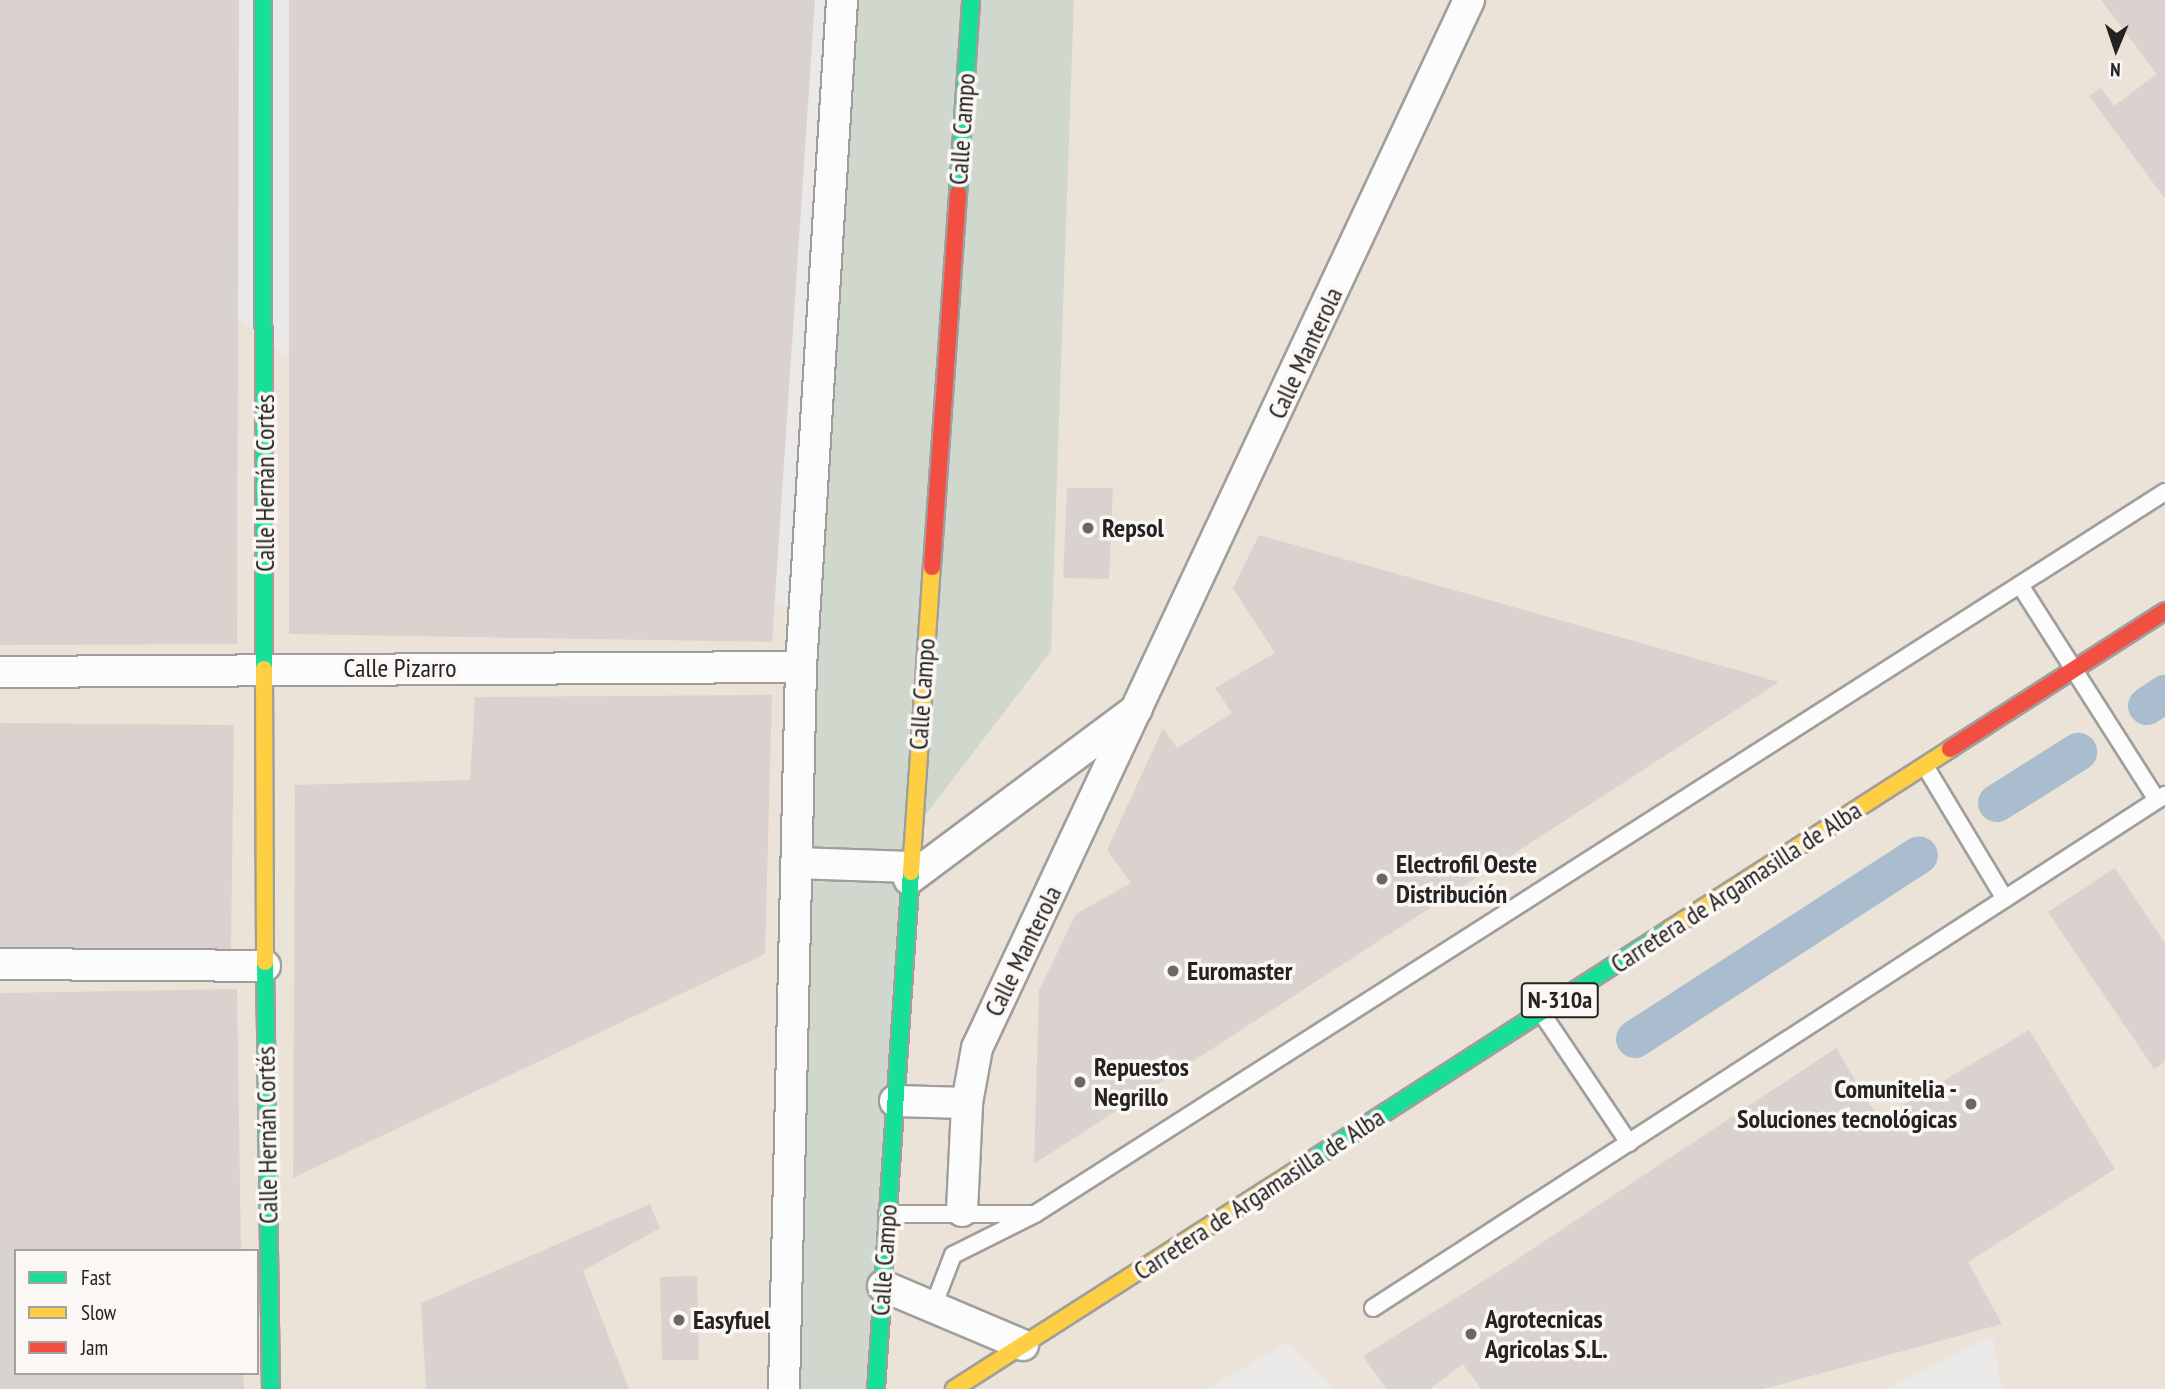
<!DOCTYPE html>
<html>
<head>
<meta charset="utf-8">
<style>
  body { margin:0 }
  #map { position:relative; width:2165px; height:1389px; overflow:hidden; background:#ebe9e8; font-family:"PT Sans Narrow",sans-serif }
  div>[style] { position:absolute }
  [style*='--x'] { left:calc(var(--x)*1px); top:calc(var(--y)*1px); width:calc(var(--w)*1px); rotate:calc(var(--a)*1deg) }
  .industrial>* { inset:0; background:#ece3d8 }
  .green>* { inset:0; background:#d0d8cd }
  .canal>* { height:38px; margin:-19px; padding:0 19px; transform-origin:19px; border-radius:19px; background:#a9bdcf }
  .building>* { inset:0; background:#d9d2ce }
  .roads { filter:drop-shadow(2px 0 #a09e9d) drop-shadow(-2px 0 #a09e9d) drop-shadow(0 2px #a09e9d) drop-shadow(0 -2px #a09e9d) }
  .lane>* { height:16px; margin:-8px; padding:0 8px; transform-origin:8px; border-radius:8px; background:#fcfcfc }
  .street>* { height:30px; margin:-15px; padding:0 15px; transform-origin:15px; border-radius:15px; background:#fcfcfc }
  .fast>* { height:16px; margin:-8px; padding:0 8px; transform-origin:8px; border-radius:8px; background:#16e098 }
  .slow>* { height:16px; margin:-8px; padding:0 8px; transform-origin:8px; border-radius:8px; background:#ffcf43 }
  .jam>* { height:16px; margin:-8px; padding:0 8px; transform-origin:8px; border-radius:8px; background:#f24e42 }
  .dots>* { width:19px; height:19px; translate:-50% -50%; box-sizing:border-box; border:4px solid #faf7f5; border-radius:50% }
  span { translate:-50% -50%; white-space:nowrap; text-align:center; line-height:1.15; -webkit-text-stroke:7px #faf7f5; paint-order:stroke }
  .shield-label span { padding:2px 5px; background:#faf7f5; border:2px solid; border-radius:5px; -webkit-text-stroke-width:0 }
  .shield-label { font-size:24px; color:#242322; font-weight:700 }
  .street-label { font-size:26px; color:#242322 }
  .poi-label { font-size:26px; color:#242322; font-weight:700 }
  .left { translate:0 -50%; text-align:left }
  .right { translate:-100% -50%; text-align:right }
  .legend { position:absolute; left:14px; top:1249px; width:245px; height:126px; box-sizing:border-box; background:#faf7f5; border:2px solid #a4a2a1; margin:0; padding:9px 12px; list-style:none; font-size:21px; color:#242322 }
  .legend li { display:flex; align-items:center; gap:14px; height:35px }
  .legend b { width:35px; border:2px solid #a4a2a1 }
  .north { position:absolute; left:2081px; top:14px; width:70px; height:70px; -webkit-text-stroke:5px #faf7f5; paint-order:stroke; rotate:182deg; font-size:19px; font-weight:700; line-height:28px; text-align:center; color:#242322 }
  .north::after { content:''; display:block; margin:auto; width:24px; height:32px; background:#242322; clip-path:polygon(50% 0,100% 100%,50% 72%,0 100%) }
</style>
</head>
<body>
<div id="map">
  <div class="industrial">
    <div style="clip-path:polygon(evenodd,1074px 0,2165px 0,2165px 1389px,2002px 1389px,1992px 1335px,1886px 1389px,1334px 1389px,1288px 1342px,1207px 1389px,0 1389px,0 140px,570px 567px,1051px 651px,1074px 0,16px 1251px,257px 1251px,257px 1373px,16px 1373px,16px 1251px)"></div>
  </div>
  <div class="green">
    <div style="clip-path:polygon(842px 0,1074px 0,1051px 651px,914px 830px,876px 1389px,784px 1389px)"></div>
  </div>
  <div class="canal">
    <div style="--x:2147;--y:706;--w:22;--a:-34"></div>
    <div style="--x:1997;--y:803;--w:96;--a:-32.2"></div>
    <div style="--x:1635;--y:1039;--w:338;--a:-32.9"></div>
  </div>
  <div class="building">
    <div style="clip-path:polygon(0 0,239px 0,237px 644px,0 645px)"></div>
    <div style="clip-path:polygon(289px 0,815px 0,772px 642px,289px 634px)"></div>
    <div style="clip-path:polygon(2101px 0,2165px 0,2165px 199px,2089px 96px,2101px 88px,2114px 106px,2157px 74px)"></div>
    <div style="clip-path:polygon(1067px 488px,1113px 488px,1109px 579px,1063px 578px)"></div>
    <div style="clip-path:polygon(1259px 535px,1779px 682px,1034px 1164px,1039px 990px,1076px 914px,1131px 883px,1107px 850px,1163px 728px,1177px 748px,1232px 713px,1215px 688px,1275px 653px,1233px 588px)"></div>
    <div style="clip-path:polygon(772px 695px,765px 954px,293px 1178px,295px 785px,470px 780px,475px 697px)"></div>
    <div style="clip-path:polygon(0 723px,234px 725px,231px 950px,0 947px)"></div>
    <div style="clip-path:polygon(2115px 868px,2165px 943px,2165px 1062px,2154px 1069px,2048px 912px)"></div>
    <div style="clip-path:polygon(237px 989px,241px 1251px,16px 1251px,16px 1373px,243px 1373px,244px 1389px,0 1389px,0 993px)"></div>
    <div style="clip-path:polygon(2029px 1030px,2115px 1169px,1968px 1262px,2002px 1324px,1763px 1389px,1481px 1389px,1463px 1364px,1430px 1389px,1386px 1389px,1363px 1356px,1496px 1273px,1836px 1048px,1879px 1119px)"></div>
    <div style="clip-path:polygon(650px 1204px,660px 1228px,583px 1271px,629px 1389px,426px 1389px,421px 1303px)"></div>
    <div style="clip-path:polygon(697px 1276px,699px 1360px,662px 1360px,660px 1277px)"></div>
  </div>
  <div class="roads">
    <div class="lane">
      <div style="--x:2020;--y:585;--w:255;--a:57.5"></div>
      <div style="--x:1925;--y:766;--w:155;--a:59"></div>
      <div style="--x:1541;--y:1012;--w:158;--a:56.1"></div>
      <div style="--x:887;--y:1214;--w:146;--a:0"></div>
      <div style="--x:933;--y:1307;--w:56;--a:-69"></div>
      <div style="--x:953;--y:1255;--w:92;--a:-26.6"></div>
      <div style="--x:1035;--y:1214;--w:1341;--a:-32.58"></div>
      <div style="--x:1373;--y:1308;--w:944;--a:-32.93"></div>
    </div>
    <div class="street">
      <div style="--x:0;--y:672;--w:801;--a:-0.36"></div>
      <div style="--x:796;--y:863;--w:114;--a:2"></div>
      <div style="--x:909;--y:879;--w:284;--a:-36.7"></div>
      <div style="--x:0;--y:964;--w:265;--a:0.4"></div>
      <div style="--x:895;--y:1101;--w:72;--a:1.6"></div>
      <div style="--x:962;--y:1211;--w:108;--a:-87.3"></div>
      <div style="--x:967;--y:1103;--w:56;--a:-79.7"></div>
      <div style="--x:977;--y:1048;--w:1158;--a:-64.85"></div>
      <div style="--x:883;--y:1286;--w:152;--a:22.9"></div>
      <div style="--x:784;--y:1389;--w:722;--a:-88.65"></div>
      <div style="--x:801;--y:667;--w:668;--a:-86.48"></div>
    </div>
    <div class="fast">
      <div style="--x:263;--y:0;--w:669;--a:89.91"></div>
      <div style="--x:958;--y:193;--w:193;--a:-86.1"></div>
      <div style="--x:265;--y:962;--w:427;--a:89.2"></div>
      <div style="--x:1313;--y:1159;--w:425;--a:-32.8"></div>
      <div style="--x:876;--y:1389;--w:518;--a:-86.13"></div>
    </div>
    <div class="slow">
      <div style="--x:264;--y:669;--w:293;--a:89.8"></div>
      <div style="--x:911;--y:872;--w:306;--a:-86.1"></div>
      <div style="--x:1670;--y:929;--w:333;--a:-32.7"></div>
      <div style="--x:954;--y:1389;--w:426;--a:-32.6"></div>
    </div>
    <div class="jam">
      <div style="--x:932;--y:567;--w:375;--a:-86"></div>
      <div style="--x:1950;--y:749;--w:255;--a:-32.7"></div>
    </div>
  </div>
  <div class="dots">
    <div style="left:1088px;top:528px;background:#6a6867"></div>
    <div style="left:1382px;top:879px;background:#6a6867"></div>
    <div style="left:1173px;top:971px;background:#6a6867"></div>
    <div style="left:1080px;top:1082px;background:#6a6867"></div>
    <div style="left:1971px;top:1104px;background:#6a6867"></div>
    <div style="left:679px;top:1320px;background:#6a6867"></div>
    <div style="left:1471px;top:1334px;background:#6a6867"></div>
  </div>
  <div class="shield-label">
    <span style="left:1560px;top:1000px">N-310a</span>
  </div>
  <div class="street-label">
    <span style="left:962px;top:129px;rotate:-86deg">Calle Campo</span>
    <span style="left:1305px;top:353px;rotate:-65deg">Calle Manterola</span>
    <span style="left:265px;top:483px;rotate:-90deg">Calle Hernán Cortés</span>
    <span style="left:400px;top:668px">Calle Pizarro</span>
    <span style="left:922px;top:694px;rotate:-86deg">Calle Campo</span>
    <span style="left:1736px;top:887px;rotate:-33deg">Carretera de Argamasilla de Alba</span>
    <span style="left:1023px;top:951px;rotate:-64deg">Calle Manterola</span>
    <span style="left:267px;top:1135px;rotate:-91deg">Calle Hernán Cortés</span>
    <span style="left:1259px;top:1194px;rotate:-33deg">Carretera de Argamasilla de Alba</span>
    <span style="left:884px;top:1260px;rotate:-86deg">Calle Campo</span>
  </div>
  <div class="poi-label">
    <span class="left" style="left:1102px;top:528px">Repsol</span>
    <span class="left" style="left:1396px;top:879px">Electrofil Oeste<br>Distribución</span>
    <span class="left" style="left:1187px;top:971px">Euromaster</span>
    <span class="left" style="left:1094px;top:1082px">Repuestos<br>Negrillo</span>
    <span class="right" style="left:1957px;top:1104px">Comunitelia -<br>Soluciones tecnológicas</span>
    <span class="left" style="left:1485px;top:1334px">Agrotecnicas<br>Agricolas S.L.</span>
    <span class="left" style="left:693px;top:1320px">Easyfuel</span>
  </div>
  <ul class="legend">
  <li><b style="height:9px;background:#16e098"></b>Fast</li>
  <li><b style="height:9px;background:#ffcf43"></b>Slow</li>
  <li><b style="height:9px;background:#f24e42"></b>Jam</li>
  </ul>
  <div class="north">N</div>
</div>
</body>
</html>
